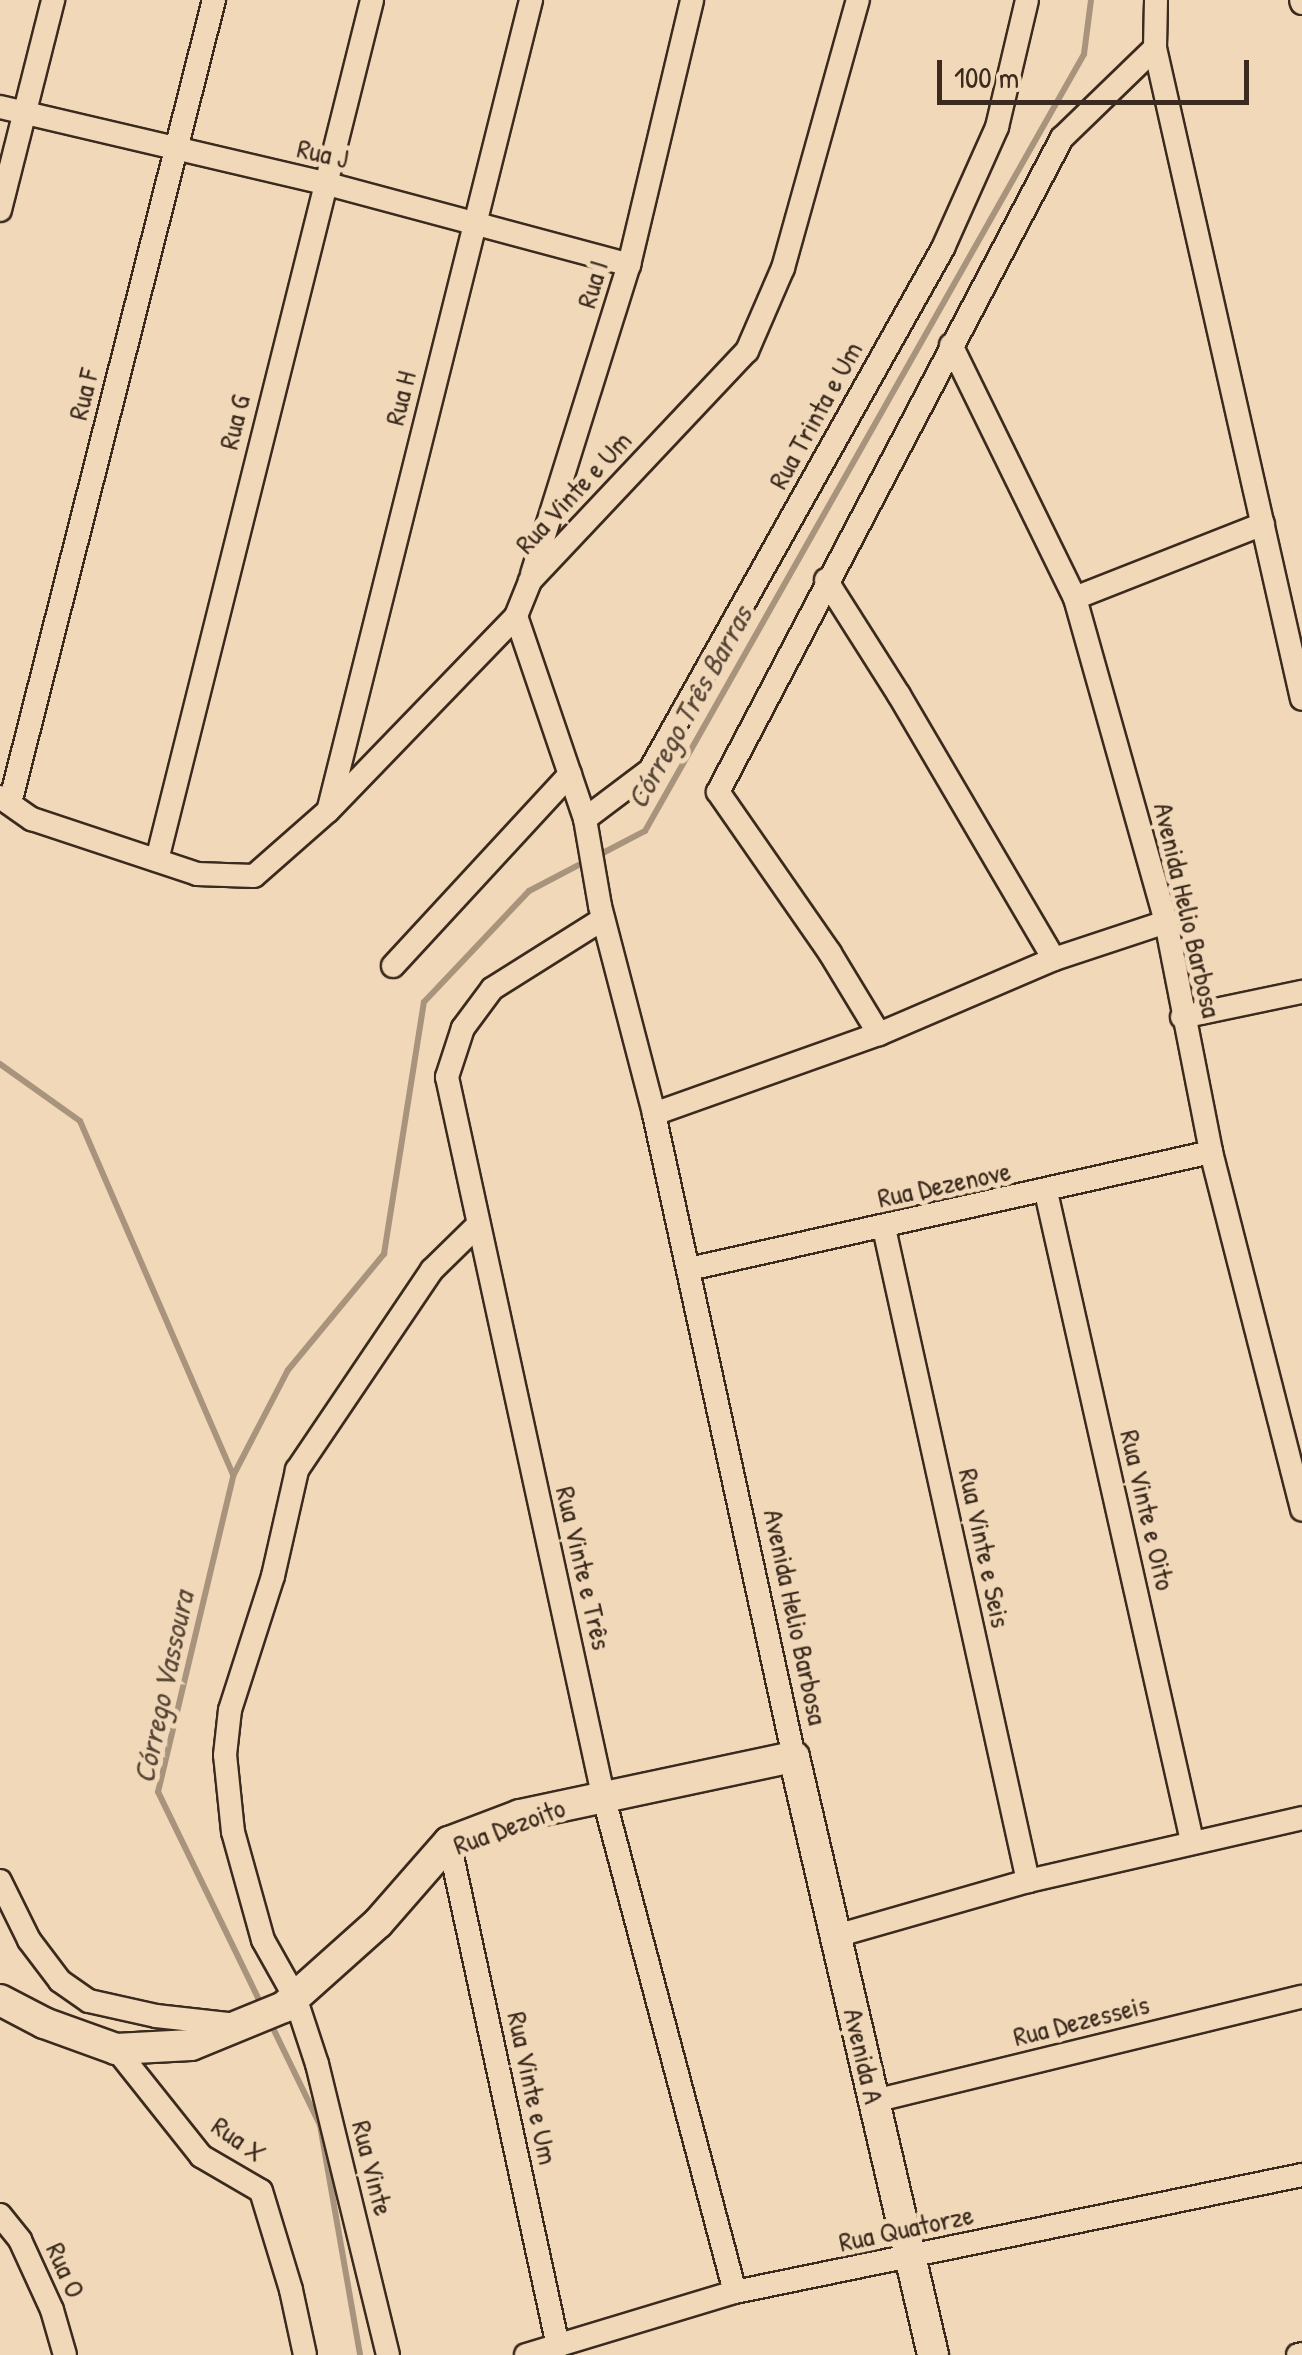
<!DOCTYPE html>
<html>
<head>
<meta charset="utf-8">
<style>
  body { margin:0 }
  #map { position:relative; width:1302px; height:2355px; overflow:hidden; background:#f0d8b8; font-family:"Patrick Hand",sans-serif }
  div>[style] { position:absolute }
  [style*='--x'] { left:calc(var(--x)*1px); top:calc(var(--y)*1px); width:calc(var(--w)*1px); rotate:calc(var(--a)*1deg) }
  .stream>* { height:6px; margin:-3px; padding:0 3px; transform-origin:3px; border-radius:3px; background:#a8947c }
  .roads { filter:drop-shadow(2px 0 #3b2a1e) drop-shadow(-2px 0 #3b2a1e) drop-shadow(0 2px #3b2a1e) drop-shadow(0 -2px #3b2a1e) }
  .minor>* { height:22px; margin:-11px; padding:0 11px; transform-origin:11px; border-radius:11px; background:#f0d8b8 }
  .major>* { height:30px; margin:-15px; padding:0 15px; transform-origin:15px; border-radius:15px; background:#f0d8b8 }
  span { translate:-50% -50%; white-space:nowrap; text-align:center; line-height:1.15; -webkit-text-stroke:10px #f0d8b8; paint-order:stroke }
  .street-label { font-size:28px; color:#3b2a1e }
  .water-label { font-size:30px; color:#564436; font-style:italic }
  .scale { position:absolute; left:937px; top:60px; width:312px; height:45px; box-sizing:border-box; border:5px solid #3b2a1e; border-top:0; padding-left:12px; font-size:30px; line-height:35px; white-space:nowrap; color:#3b2a1e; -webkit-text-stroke:8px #f0d8b8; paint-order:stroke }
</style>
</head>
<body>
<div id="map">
  <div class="stream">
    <div style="--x:599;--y:855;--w:52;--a:-27.6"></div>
    <div style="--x:645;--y:831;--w:892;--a:-60.53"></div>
    <div style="--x:1084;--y:54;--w:54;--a:-82.6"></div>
    <div style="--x:0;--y:1064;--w:98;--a:35.5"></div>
    <div style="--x:80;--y:1121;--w:385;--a:66.6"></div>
    <div style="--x:262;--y:2006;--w:238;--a:-115.9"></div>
    <div style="--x:158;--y:1792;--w:325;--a:-76.6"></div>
    <div style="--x:233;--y:1476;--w:119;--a:-62.6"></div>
    <div style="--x:288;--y:1370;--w:151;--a:-50.4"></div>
    <div style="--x:384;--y:1254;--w:255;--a:-81"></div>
    <div style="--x:424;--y:1002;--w:153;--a:-46.6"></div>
    <div style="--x:529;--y:891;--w:67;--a:-27.7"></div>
    <div style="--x:270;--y:2022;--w:114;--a:64.1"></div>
    <div style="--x:320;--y:2125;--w:233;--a:80.1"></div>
  </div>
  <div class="roads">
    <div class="minor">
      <div style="--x:1156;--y:0;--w:48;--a:91.2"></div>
      <div style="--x:1155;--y:48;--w:667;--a:77.28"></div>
      <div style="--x:1301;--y:0;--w:3;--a:72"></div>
      <div style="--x:0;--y:107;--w:333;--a:13.2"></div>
      <div style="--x:324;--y:183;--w:316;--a:15"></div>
      <div style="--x:0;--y:210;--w:217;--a:-75.8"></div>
      <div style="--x:951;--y:345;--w:282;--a:63.9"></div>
      <div style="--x:1075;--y:598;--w:337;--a:74.3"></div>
      <div style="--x:1166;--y:922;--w:234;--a:78.9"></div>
      <div style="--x:1211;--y:1152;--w:369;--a:75.7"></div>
      <div style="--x:532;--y:574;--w:324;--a:-72.6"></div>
      <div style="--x:629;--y:265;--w:272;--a:-76.6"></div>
      <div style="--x:826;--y:580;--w:136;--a:57.6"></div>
      <div style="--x:899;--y:695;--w:306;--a:59.6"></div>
      <div style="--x:1075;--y:598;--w:202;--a:-21.5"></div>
      <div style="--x:516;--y:616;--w:214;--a:71.2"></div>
      <div style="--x:585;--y:819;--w:88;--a:80.2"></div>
      <div style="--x:600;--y:906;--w:215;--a:75.4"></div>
      <div style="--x:654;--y:1114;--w:658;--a:77.72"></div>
      <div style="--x:0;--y:797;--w:39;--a:35"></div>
      <div style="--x:32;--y:819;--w:174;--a:18.4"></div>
      <div style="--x:197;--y:874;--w:57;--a:2"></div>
      <div style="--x:254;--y:876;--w:98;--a:-41.3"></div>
      <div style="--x:328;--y:811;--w:271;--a:-46"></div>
      <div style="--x:516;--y:616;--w:38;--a:-68"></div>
      <div style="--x:530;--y:581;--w:316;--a:-46.7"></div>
      <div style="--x:747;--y:351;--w:90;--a:-66.6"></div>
      <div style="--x:783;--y:268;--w:278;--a:-74.4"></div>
      <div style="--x:10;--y:803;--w:829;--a:-75.75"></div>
      <div style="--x:329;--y:808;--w:833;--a:-75.96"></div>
      <div style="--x:585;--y:819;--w:81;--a:-37"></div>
      <div style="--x:650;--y:770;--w:599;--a:-60.69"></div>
      <div style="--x:943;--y:248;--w:133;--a:-65.9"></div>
      <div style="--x:997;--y:127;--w:130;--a:-76.7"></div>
      <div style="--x:157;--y:860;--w:886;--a:-75.96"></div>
      <div style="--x:603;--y:919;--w:131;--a:147.8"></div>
      <div style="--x:492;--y:989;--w:49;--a:126.6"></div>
      <div style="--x:463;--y:1028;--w:52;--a:108.1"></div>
      <div style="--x:447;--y:1077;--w:735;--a:77.74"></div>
      <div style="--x:603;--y:1795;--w:514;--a:75.13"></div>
      <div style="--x:393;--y:966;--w:261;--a:-47.3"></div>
      <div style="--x:1182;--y:1017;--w:123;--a:-11.8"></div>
      <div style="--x:879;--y:1034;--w:95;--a:-121.2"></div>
      <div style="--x:830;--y:953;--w:196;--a:-124.8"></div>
      <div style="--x:718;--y:792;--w:739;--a:-62.26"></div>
      <div style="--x:1062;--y:138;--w:129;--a:-44.1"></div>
      <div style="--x:654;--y:1114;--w:239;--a:-19.6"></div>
      <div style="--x:879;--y:1034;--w:190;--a:-23.2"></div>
      <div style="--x:1054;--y:959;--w:118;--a:-18.3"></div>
      <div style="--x:1046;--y:1192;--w:665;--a:77.32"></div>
      <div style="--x:884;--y:1228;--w:669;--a:77.56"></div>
      <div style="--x:689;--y:1269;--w:535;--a:-12.63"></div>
      <div style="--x:449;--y:1842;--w:516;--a:77.8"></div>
      <div style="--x:0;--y:1881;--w:66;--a:63.8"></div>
      <div style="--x:29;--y:1940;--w:51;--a:52.9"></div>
      <div style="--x:60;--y:1981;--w:35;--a:35"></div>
      <div style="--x:89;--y:2001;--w:69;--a:12.6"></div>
      <div style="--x:156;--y:2016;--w:81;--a:6.3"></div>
      <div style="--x:836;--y:1936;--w:200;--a:-16"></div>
      <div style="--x:1028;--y:1881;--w:281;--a:-12.9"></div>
      <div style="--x:116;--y:2049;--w:137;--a:51.5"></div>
      <div style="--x:201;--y:2156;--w:69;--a:30.3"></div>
      <div style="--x:261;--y:2191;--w:103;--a:73.1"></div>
      <div style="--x:291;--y:2290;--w:66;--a:77.8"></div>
      <div style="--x:874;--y:2101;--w:440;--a:-13.7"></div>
      <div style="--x:0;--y:2215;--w:32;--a:51"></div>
      <div style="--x:20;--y:2240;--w:77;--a:65.4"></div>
      <div style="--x:52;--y:2310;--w:47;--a:73.9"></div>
      <div style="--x:388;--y:2355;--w:300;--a:-103.7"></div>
      <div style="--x:317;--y:2064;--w:71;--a:-108.2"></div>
      <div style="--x:295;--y:1997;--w:65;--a:-119.3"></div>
      <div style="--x:263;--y:1940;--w:112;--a:-105.5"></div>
      <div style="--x:233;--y:1832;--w:77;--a:-95.9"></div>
      <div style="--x:225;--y:1755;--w:45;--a:-83.7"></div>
      <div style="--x:230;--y:1710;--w:141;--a:-72.2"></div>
      <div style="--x:273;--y:1576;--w:109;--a:-77.2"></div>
      <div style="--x:297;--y:1470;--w:241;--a:-56"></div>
      <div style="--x:432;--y:1270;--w:63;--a:-44.4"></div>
      <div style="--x:526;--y:2355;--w:218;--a:-16.8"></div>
      <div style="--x:735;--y:2292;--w:579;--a:-11.66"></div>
      <div style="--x:1298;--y:2355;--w:4;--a:-14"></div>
    </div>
    <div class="major">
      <div style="--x:0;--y:2000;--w:50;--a:27.6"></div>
      <div style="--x:44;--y:2023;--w:77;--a:19.9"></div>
      <div style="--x:116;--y:2049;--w:75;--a:-3.1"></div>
      <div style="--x:191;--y:2045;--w:100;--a:-22.2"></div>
      <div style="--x:284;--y:2007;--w:126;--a:-41.8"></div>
      <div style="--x:378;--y:1923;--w:108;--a:-48.8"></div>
      <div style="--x:449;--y:1842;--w:76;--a:-20.8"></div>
      <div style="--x:520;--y:1815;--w:280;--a:-12"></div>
      <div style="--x:794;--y:1757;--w:614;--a:76.91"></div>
    </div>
  </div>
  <div class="street-label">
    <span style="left:323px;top:153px;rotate:13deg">Rua J</span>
    <span style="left:592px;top:284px;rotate:-73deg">Rua I</span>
    <span style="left:83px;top:394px;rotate:-76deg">Rua F</span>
    <span style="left:400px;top:398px;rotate:-76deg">Rua H</span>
    <span style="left:815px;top:415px;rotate:-61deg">Rua Trinta e Um</span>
    <span style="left:234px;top:422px;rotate:-76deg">Rua G</span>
    <span style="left:573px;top:492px;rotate:-47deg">Rua Vinte e Um</span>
    <span style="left:1188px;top:910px;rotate:77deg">Avenida Helio Barbosa</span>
    <span style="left:944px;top:1184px;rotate:-12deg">Rua Dezenove</span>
    <span style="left:1148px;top:1510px;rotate:77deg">Rua Vinte e Oito</span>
    <span style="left:985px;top:1548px;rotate:78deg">Rua Vinte e Seis</span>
    <span style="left:584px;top:1568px;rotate:77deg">Rua Vinte e Três</span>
    <span style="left:796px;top:1617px;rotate:78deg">Avenida Helio Barbosa</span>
    <span style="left:509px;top:1826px;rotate:-20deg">Rua Dezoito</span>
    <span style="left:1081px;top:2020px;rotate:-14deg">Rua Dezesseis</span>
    <span style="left:864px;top:2056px;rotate:77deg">Avenida A</span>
    <span style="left:533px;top:2088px;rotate:78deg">Rua Vinte e Um</span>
    <span style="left:239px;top:2139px;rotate:35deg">Rua X</span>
    <span style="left:373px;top:2168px;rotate:76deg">Rua Vinte</span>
    <span style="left:906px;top:2228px;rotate:-12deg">Rua Quatorze</span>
    <span style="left:66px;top:2270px;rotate:66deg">Rua O</span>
  </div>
  <div class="water-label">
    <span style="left:689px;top:707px;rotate:-61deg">Córrego Três Barras</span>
    <span style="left:163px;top:1687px;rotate:-78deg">Córrego Vassoura</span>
  </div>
  <div class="scale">100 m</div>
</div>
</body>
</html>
